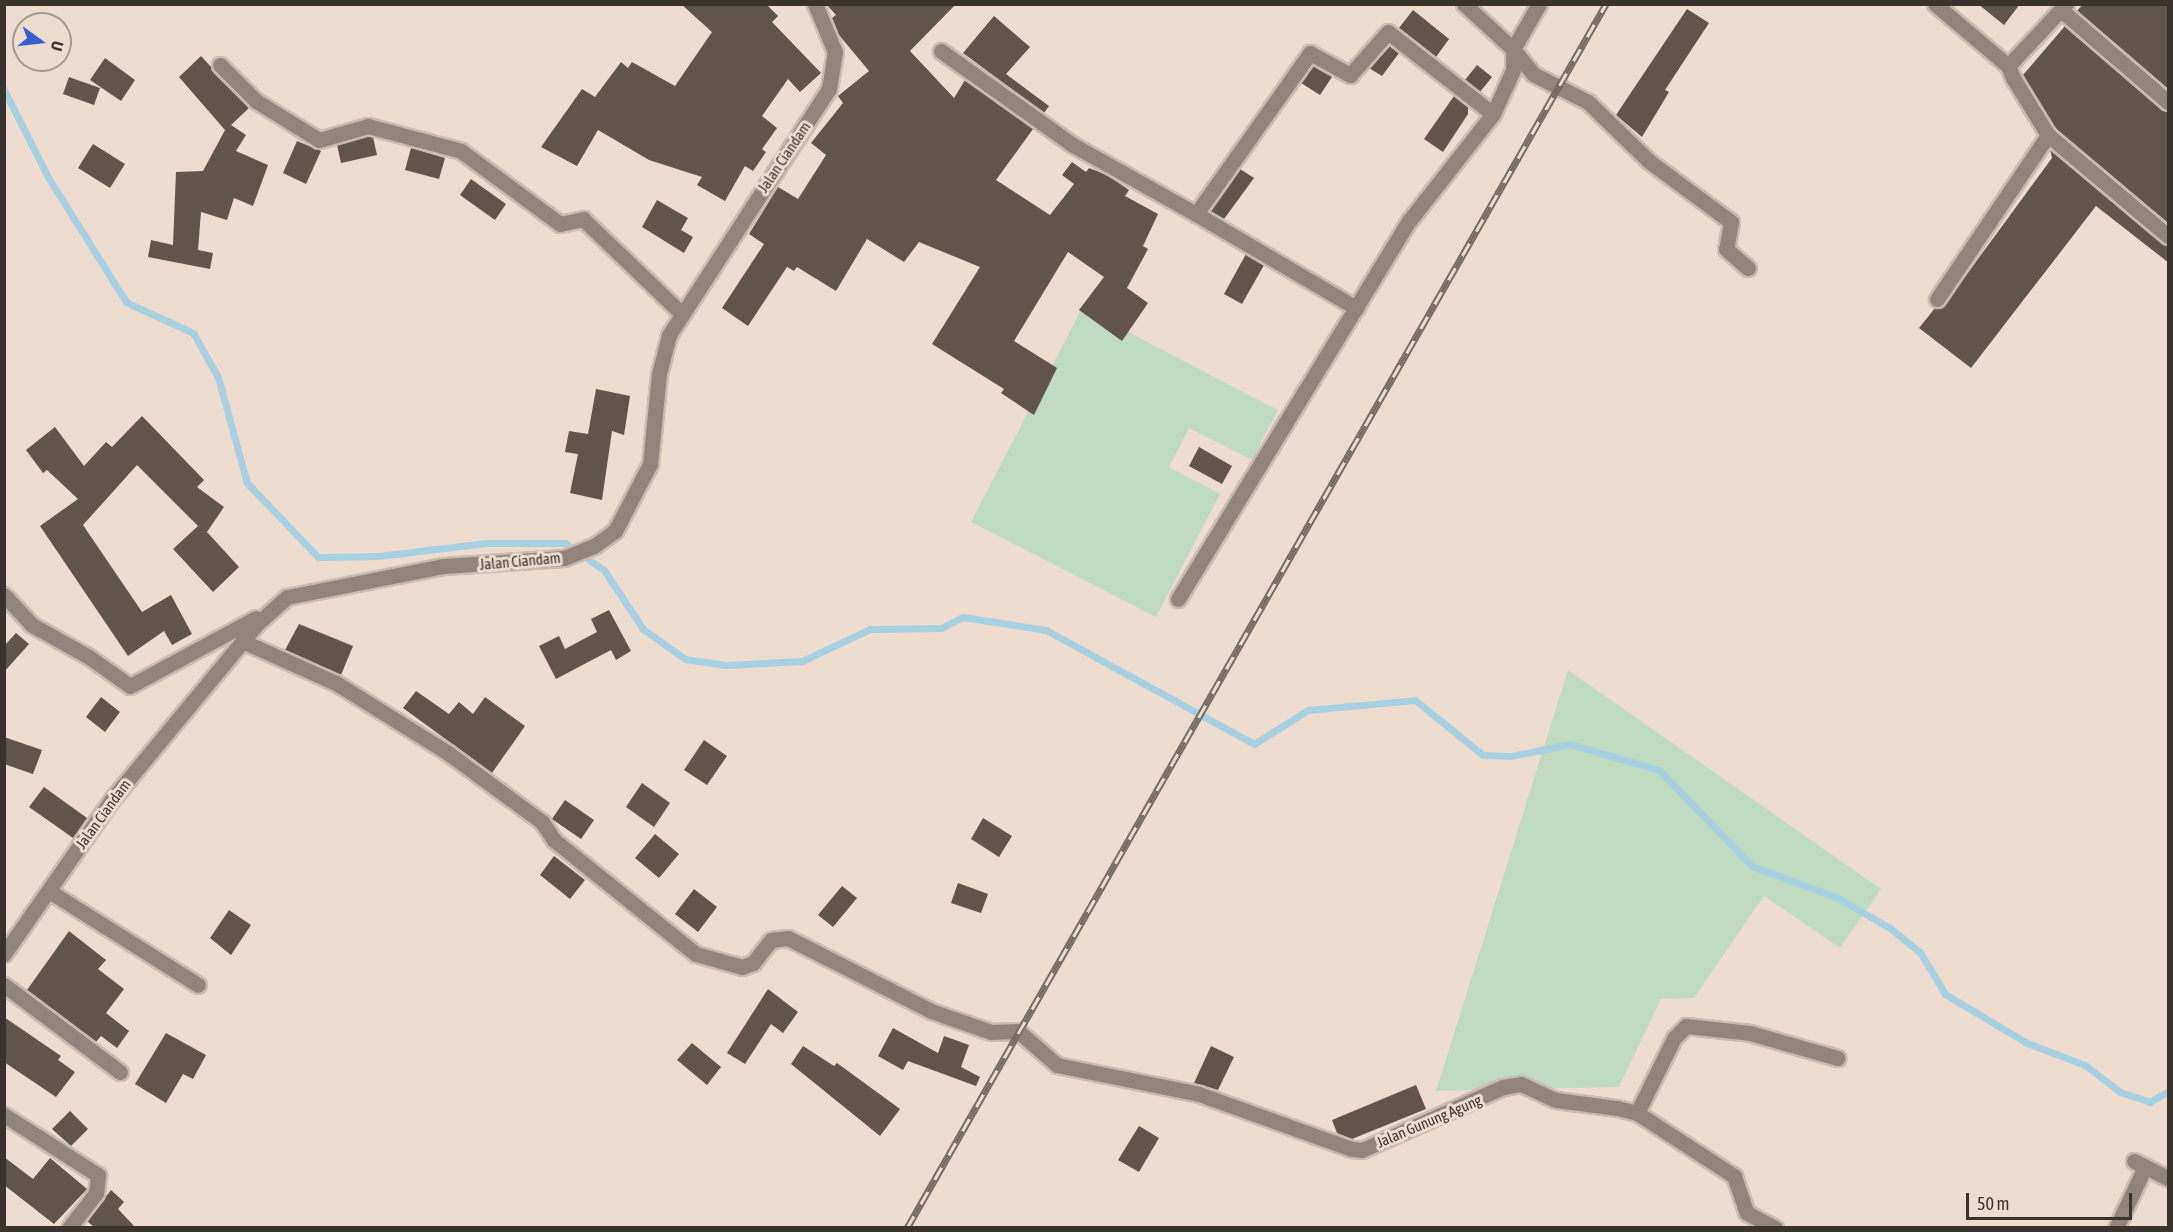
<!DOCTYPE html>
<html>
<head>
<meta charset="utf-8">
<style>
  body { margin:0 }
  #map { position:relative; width:2173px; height:1232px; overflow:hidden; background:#eeddcf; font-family:"Asap Condensed",sans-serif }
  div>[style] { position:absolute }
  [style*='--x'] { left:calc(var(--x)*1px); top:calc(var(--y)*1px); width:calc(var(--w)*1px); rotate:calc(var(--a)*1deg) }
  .green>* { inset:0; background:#bfdcc1 }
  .stream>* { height:7px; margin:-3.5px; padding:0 3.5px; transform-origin:3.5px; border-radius:3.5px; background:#a8d0e3 }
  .building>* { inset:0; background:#615448 }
  .roads { filter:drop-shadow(2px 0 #cabbaf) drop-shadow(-2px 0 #cabbaf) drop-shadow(0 2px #cabbaf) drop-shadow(0 -2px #cabbaf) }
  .minor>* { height:15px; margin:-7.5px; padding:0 7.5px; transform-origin:7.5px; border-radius:7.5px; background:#93847b }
  .rail>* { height:7px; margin-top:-3.5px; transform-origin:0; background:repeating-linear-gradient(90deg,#eeddcf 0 14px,#746b62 0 28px); box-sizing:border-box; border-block:2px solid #746b62 }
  span { translate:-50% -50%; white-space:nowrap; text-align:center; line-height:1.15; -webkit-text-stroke:6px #eeddcf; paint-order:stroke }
  .street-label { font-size:15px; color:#39332d }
  .frame { position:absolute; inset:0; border:6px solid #39332d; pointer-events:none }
  .north { position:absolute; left:12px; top:12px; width:60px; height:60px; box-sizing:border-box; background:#eeddcf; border:2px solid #a6998e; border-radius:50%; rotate:105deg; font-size:16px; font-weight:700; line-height:24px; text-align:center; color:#39332d }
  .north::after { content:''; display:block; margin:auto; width:21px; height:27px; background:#335fcf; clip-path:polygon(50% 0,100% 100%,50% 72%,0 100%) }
  .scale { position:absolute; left:1966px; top:1193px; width:166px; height:27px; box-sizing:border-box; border:3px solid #39332d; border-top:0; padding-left:8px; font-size:18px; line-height:21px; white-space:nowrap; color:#39332d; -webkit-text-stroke:4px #eeddcf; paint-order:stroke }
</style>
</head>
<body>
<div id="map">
  <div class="green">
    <div style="clip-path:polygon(1082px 308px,1278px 410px,1252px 460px,1189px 428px,1169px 467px,1220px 494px,1156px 617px,971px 522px)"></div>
    <div style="clip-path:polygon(1568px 670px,1881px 889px,1840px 948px,1764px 896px,1694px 998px,1661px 999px,1619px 1087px,1436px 1091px)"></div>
  </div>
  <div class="stream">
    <div style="--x:4;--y:90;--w:97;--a:63.2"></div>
    <div style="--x:48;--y:177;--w:147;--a:58"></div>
    <div style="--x:126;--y:302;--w:74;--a:24.8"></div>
    <div style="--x:193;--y:333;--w:51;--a:60.4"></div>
    <div style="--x:218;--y:377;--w:110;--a:74.7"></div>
    <div style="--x:247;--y:483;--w:103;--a:46.2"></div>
    <div style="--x:318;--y:557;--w:60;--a:-1"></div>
    <div style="--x:378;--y:556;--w:109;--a:-6.9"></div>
    <div style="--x:486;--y:543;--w:79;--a:0"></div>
    <div style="--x:565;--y:543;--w:47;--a:34.7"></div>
    <div style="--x:604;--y:570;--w:71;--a:56.5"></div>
    <div style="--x:643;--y:629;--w:52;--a:35.5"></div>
    <div style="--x:685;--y:659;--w:41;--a:8.3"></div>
    <div style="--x:726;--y:665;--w:76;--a:-3"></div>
    <div style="--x:802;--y:661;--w:75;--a:-25.2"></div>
    <div style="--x:870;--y:629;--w:71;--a:-0.8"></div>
    <div style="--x:941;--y:628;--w:25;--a:-27"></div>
    <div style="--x:963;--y:617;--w:84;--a:8.9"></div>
    <div style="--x:1046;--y:630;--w:237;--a:28.7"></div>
    <div style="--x:1254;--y:744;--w:64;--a:-32.2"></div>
    <div style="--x:1308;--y:710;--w:107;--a:-5.3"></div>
    <div style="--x:1415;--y:700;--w:87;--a:39"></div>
    <div style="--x:1483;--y:755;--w:28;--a:2"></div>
    <div style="--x:1511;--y:756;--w:60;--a:-11.5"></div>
    <div style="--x:1570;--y:744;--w:93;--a:16.3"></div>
    <div style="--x:1659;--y:770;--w:134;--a:45.9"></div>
    <div style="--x:1752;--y:866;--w:92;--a:20.4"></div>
    <div style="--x:1838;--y:898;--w:60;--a:30"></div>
    <div style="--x:1890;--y:928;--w:38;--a:39"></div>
    <div style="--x:1920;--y:952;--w:49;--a:59.2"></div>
    <div style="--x:1945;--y:994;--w:96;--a:30.9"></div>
    <div style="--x:2027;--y:1043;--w:62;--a:20.8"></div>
    <div style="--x:2085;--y:1065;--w:44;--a:37.6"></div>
    <div style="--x:2120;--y:1092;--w:32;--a:18"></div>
    <div style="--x:2150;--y:1102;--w:21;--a:-31"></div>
  </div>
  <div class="building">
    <div style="clip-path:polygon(681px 4px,766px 4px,778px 16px,772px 22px,821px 73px,800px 92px,788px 79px,762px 116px,777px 128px,762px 149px,766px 152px,753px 171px,745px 166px,725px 201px,697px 185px,702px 177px,649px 160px,598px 130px,577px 166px,541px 147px,582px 89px,595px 97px,621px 62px,628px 68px,632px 62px,675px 86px,712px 32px)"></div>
    <div style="clip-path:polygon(826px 4px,956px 4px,910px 51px,954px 98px,965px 80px,1033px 129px,996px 180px,1050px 215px,1074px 184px,1062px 175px,1072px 162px,1086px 172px,1089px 168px,1107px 175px,1129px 190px,1125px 196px,1158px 214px,1143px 246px,1148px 249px,1127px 288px,1148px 303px,1122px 341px,1079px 310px,1104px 277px,1068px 252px,1014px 341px,1057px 368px,1034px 415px,1001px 393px,1004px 389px,932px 344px,980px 267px,919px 242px,904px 262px,867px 239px,836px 291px,797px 267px,794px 271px,787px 267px,748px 326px,722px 308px,764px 244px,749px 234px,778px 187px,798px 199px,826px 155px,811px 143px,843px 103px,838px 96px,869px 71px,839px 35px,832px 18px,836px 15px)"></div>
    <div style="clip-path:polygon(1978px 4px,2020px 4px,2004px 25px)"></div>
    <div style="clip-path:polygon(2083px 4px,2169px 4px,2169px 90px,2077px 11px)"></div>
    <div style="clip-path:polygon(1687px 9px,1709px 23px,1665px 90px,1669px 92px,1642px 137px,1616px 115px)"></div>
    <div style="clip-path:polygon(1413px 10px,1449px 39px,1436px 57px,1399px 28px)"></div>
    <div style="clip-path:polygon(994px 16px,1030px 47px,1006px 74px,1049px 106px,1044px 113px,963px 53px)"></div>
    <div style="clip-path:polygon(2065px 26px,2169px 111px,2169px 224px,2055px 129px,2023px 75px)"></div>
    <div style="clip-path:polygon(1389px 45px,1399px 53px,1382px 76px,1369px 68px)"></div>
    <div style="clip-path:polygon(201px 56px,249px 108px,231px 125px,246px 135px,236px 151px,268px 165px,253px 206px,234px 198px,227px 220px,201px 212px,198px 250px,213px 253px,210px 269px,148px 257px,151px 240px,173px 245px,176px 172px,203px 171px,225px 130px,179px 77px)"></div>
    <div style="clip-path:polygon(105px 58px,135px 80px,121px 101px,90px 80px)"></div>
    <div style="clip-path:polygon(1477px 65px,1492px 77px,1480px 92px,1465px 80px)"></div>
    <div style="clip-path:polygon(1313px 66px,1332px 77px,1320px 95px,1301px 83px)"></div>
    <div style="clip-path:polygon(69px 77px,100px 88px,94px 105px,63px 94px)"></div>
    <div style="clip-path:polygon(1454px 96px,1468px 107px,1468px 114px,1443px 152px,1424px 139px)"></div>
    <div style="clip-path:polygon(368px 136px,373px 137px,377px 155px,341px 163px,337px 145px)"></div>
    <div style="clip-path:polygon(297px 141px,321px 151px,306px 184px,283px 173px)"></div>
    <div style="clip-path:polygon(93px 144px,125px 164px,110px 188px,78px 168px)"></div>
    <div style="clip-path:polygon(411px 148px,445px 158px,439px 179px,405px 170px)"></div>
    <div style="clip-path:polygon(2050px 149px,2169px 245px,2169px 263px,2096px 206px,1971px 368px,1919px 328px,1935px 308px,1945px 304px,2052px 158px)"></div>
    <div style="clip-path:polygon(1240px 169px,1254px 178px,1224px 219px,1210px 211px)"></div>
    <div style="clip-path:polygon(471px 179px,506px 204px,495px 220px,460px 195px)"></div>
    <div style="clip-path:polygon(657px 200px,688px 218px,681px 230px,693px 237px,684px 253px,642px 227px)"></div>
    <div style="clip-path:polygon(1246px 254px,1264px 265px,1242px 304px,1224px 294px)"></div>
    <div style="clip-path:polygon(596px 389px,630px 396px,624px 435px,612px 431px,602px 500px,570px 493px,578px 454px,565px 452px,569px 431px,588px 434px)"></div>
    <div style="clip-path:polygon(142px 416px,204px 480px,197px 487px,224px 507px,207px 532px,239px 567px,213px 592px,173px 549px,198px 526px,137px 465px,83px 525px,142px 612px,171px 595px,192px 634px,172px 645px,164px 631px,128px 656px,40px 526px,78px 499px,47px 470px,43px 473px,26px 450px,55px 427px,84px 466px,106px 442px,112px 447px)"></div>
    <div style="clip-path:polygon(1199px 447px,1232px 466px,1222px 484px,1189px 466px)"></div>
    <div style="clip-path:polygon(609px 610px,631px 651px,616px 660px,611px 650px,556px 679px,539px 646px,559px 636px,565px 649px,597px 632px,591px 619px)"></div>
    <div style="clip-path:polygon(299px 624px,353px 646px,341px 675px,285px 650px)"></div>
    <div style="clip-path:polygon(16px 633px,29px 644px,4px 672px,4px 646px)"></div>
    <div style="clip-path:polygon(416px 691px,449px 714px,459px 702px,473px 714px,485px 697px,525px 726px,492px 773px,403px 708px)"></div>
    <div style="clip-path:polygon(101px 697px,120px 712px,105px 732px,86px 717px)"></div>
    <div style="clip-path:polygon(4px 737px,42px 750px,33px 774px,4px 764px)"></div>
    <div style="clip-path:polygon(704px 740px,727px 756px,707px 785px,684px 770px)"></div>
    <div style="clip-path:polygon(642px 783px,670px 803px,654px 827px,626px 807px)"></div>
    <div style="clip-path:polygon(44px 787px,87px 818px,73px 838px,29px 807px)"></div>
    <div style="clip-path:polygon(565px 800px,594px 820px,581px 839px,552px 819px)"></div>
    <div style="clip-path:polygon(983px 818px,1012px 836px,999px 857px,971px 839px)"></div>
    <div style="clip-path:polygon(655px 834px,679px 854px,659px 878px,635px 858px)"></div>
    <div style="clip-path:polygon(554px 856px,585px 880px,570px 899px,540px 875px)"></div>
    <div style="clip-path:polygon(958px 883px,988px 894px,981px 913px,951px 903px)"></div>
    <div style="clip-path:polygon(842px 886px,857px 898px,833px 927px,818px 915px)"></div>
    <div style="clip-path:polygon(694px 889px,717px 907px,698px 932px,675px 914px)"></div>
    <div style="clip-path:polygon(229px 910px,251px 925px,231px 955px,210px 938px)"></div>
    <div style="clip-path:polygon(69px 931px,106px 960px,98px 969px,124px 989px,106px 1013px,129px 1031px,117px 1048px,101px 1036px,96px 1042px,27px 990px)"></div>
    <div style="clip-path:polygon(768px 989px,798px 1012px,783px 1033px,771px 1024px,745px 1064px,727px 1053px)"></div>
    <div style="clip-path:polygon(4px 1017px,61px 1056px,58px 1060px,75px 1072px,56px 1097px,4px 1062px)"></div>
    <div style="clip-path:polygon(893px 1028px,938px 1053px,944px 1036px,969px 1045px,961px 1067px,980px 1077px,976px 1086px,908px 1061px,903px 1070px,878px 1056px)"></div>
    <div style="clip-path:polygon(166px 1033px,206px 1055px,193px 1079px,183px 1074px,166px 1103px,135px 1084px)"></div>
    <div style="clip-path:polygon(692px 1043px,721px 1067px,707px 1085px,677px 1060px)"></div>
    <div style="clip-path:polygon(803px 1046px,834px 1066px,837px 1063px,900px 1109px,880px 1136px,791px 1064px)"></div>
    <div style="clip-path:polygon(1211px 1046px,1234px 1057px,1218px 1090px,1194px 1083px)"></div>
    <div style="clip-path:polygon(1416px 1085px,1426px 1109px,1352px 1139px,1337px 1133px,1332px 1120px)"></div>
    <div style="clip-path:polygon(70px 1111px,88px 1129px,71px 1146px,52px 1129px)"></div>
    <div style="clip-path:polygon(1139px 1126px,1159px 1138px,1139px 1172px,1118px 1160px)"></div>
    <div style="clip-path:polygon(4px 1157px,33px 1179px,50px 1158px,87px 1189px,54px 1224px,4px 1185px)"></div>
    <div style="clip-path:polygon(111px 1190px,124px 1202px,118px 1209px,135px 1227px,94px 1227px,87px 1221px)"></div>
  </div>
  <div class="roads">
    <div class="minor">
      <div style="--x:1464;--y:4;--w:67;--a:42.6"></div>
      <div style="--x:1513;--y:49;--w:32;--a:51"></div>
      <div style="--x:1533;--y:74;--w:62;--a:27"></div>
      <div style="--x:1588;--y:102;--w:86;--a:44.1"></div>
      <div style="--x:1650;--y:162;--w:101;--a:36.5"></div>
      <div style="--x:1731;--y:222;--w:27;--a:100"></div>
      <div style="--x:1726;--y:249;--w:29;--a:41"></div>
      <div style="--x:1935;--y:4;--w:96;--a:40.3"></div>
      <div style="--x:2066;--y:4;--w:85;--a:133.1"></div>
      <div style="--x:2008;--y:66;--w:13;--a:67"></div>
      <div style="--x:2013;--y:78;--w:67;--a:58.4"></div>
      <div style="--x:2048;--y:135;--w:157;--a:40.1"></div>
      <div style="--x:2061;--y:10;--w:141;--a:40.7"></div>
      <div style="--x:941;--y:51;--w:162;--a:35.5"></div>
      <div style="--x:1073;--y:145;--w:141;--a:29.3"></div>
      <div style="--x:1196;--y:214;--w:197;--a:-54.7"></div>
      <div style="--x:1310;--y:53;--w:46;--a:28.8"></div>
      <div style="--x:1350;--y:75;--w:57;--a:-48.5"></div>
      <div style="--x:1388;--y:32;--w:133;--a:38"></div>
      <div style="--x:220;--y:65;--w:51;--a:45"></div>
      <div style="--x:256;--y:101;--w:74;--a:31.8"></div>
      <div style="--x:319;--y:140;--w:51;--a:-15.9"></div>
      <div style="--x:368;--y:126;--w:96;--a:15"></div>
      <div style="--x:461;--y:151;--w:123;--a:36.4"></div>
      <div style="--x:560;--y:224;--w:24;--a:-12"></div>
      <div style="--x:583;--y:219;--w:134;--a:43.8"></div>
      <div style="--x:1196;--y:214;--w:186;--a:30.4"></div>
      <div style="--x:1937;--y:299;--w:198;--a:-55.9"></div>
      <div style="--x:4;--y:595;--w:41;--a:47"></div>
      <div style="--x:32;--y:625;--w:65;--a:29.3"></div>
      <div style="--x:89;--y:657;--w:50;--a:35.3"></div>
      <div style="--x:130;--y:686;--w:143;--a:-28.4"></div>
      <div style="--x:1178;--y:599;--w:443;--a:-58.6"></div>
      <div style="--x:1409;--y:221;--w:136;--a:-51.9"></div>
      <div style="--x:1493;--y:114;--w:48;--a:-65.6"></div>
      <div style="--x:1513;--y:70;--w:21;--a:-90"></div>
      <div style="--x:1513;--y:49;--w:52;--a:-60"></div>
      <div style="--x:242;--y:641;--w:103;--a:24.1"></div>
      <div style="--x:336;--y:683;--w:132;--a:32"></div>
      <div style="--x:448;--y:753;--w:117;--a:36.3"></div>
      <div style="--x:542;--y:822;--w:22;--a:56"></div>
      <div style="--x:554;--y:840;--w:182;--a:38.8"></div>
      <div style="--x:696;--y:954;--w:48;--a:15.8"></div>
      <div style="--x:742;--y:967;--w:12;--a:-20"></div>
      <div style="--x:753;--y:963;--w:29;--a:-52"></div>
      <div style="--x:771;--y:940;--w:17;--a:-7"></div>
      <div style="--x:788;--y:938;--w:161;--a:27"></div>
      <div style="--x:931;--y:1011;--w:64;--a:19.3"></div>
      <div style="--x:991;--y:1032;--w:27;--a:-2"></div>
      <div style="--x:1018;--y:1031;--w:52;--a:41.1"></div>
      <div style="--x:1057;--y:1065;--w:145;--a:11.5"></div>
      <div style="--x:1199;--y:1094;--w:163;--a:19.8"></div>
      <div style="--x:1352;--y:1149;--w:10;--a:6"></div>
      <div style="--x:1362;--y:1150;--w:154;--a:-24.1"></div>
      <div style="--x:1503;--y:1087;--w:18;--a:-9"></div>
      <div style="--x:1521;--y:1084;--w:38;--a:25"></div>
      <div style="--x:1556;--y:1100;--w:62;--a:7.5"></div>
      <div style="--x:1617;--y:1108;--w:21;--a:14"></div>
      <div style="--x:1637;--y:1113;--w:116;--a:33"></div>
      <div style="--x:1734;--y:1176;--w:39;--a:71"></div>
      <div style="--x:1747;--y:1213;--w:32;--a:28"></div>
      <div style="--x:49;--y:891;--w:176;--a:32.2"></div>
      <div style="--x:4;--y:954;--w:190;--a:-55.1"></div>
      <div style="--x:113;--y:798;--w:227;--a:-50.4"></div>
      <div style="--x:258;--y:623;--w:39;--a:-42"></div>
      <div style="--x:287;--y:597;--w:160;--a:-11.2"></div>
      <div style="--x:444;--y:566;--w:120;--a:-3.8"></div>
      <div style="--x:564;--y:558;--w:32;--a:-22"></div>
      <div style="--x:594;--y:546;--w:26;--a:-36"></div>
      <div style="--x:615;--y:531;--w:76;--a:-62.4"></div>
      <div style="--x:650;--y:464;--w:90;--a:-84.3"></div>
      <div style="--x:659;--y:374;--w:40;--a:-75.6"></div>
      <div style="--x:669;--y:335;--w:293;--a:-57"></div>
      <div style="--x:829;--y:89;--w:37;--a:-81"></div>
      <div style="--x:835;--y:52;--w:52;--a:-112.6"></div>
      <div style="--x:4;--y:985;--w:145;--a:36.9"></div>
      <div style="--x:1637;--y:1113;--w:84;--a:-63.7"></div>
      <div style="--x:1674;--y:1038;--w:17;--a:-45"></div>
      <div style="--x:1686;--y:1026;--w:64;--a:6.2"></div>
      <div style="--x:1750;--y:1033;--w:91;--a:16"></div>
      <div style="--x:4;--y:1115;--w:112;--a:32.6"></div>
      <div style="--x:98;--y:1175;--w:18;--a:96"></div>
      <div style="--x:96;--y:1193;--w:44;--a:127.6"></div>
      <div style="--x:2134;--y:1161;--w:38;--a:27"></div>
      <div style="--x:2116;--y:1228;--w:68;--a:-64.6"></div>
    </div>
  </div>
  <div class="rail">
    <div style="--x:907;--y:1228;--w:1410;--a:-60.27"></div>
  </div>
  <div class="street-label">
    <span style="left:784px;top:157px;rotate:-56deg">Jalan Ciandam</span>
    <span style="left:520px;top:561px;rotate:-5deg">Jalan Ciandam</span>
    <span style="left:103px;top:814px;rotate:-54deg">Jalan Ciandam</span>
    <span style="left:1429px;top:1121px;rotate:-23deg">Jalan Gunung Agung</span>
  </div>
  <div class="frame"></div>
  <div class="north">U</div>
  <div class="scale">50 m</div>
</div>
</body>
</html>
